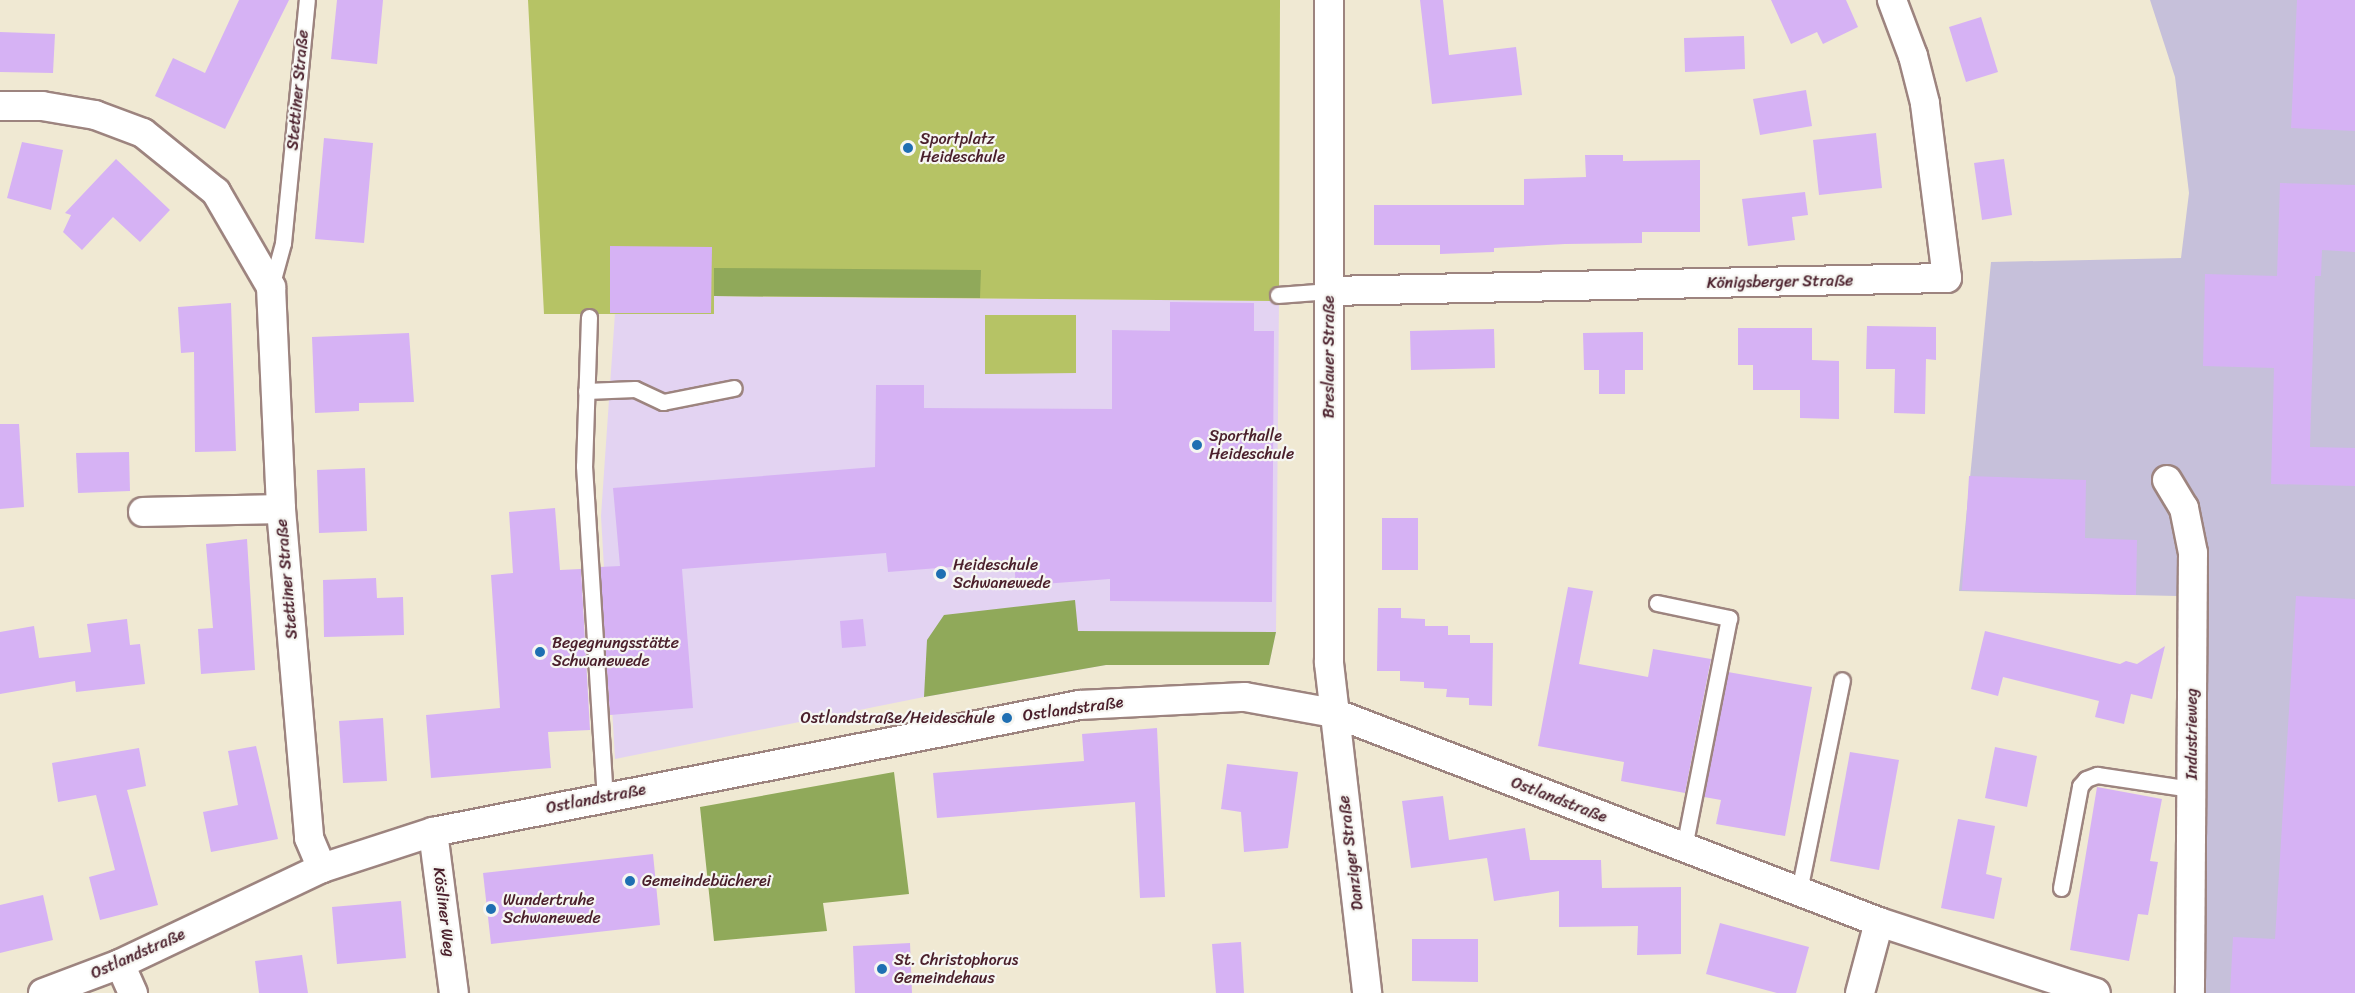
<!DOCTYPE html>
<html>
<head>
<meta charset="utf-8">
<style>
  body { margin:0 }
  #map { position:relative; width:2355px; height:993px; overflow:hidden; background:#f0e9d3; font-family:Sriracha,sans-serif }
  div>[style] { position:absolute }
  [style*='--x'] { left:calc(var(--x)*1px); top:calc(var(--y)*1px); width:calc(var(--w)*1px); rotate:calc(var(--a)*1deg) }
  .built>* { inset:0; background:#e3d3f2 }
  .industrial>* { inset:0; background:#c6c0da }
  .green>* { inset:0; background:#b6c365 }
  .forest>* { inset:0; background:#90a95a }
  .building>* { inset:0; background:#d6b2f4 }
  .roads { filter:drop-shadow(2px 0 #9d847f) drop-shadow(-2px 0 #9d847f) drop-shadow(0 2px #9d847f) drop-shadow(0 -2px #9d847f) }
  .service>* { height:15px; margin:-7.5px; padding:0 7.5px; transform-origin:7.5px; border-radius:7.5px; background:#fff }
  .minor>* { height:28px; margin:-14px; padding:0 14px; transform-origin:14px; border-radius:14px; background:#fff }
  .dots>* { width:16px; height:16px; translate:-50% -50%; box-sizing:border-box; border:3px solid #f6f6f2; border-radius:50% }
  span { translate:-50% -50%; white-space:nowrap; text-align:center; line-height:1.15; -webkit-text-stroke:4.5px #f6f6f2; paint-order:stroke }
  .street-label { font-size:16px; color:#4a1f2b }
  .poi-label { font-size:16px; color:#4a1f2b }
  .left { translate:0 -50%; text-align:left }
  .right { translate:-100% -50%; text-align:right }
</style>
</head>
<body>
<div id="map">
  <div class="built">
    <div style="clip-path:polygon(714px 296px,1279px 301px,1276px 632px,1269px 665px,1106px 665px,924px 697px,615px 759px,601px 516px,615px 313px,713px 314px)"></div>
  </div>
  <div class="industrial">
    <div style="clip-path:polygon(2150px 0,2355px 0,2355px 993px,2175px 993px,2177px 596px,1959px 591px,1991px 262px,2181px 258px,2189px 193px,2175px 77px)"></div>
  </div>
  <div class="green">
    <div style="clip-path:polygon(528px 0,1280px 0,1279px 301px,714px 296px,714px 314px,544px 314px)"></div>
    <div style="clip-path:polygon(985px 315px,1076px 315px,1076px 373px,985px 374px)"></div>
  </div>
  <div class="forest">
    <div style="clip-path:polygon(714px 268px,981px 270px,980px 298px,714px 296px)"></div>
    <div style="clip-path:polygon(1075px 600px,1078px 631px,1276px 632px,1269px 665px,1106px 665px,924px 697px,927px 640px,944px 615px)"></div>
    <div style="clip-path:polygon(894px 772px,909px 894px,823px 903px,827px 931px,714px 941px,700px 807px)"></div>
  </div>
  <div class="building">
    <div style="clip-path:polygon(239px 0,289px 0,225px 129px,155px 96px,173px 58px,205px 73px)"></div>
    <div style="clip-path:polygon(337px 0,383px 0,377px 64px,331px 59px)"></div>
    <div style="clip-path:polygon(1420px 0,1443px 0,1449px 55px,1516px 47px,1522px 95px,1432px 104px)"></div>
    <div style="clip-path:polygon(1771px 0,1846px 0,1858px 27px,1823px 44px,1817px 32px,1791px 44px)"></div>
    <div style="clip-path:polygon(2297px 0,2355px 0,2355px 131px,2291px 128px)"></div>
    <div style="clip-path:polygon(1981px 17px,1998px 72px,1966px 82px,1949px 27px)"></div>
    <div style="clip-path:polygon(0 32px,55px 34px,53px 73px,0 72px)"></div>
    <div style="clip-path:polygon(1744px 36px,1745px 69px,1685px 72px,1684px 38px)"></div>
    <div style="clip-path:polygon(1806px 90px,1812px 126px,1760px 135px,1753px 99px)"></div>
    <div style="clip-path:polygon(1876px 133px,1882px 188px,1819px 195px,1813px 140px)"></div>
    <div style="clip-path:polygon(324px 138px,373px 143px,364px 243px,315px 239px)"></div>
    <div style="clip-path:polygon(22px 142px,63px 150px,51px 210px,7px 198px)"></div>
    <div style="clip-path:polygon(1585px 155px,1623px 155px,1623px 161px,1700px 160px,1700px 232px,1642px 232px,1642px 243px,1565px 244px,1494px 248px,1494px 252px,1440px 254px,1440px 245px,1374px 245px,1374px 205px,1524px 205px,1524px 179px,1586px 177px)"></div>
    <div style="clip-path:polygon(116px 159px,170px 210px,140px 242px,113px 217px,82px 250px,63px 232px,71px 215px,65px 213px)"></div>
    <div style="clip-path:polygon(2004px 159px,2012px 215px,1982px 220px,1974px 163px)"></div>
    <div style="clip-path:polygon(2280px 183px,2355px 185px,2355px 252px,2322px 250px,2321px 276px,2315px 276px,2310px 447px,2355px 448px,2355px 486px,2271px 484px,2274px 368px,2203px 366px,2205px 274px,2277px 276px)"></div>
    <div style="clip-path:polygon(1805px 192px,1808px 215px,1792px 217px,1795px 240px,1748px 246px,1742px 199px)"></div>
    <div style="clip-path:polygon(610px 246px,712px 247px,711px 313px,610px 313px)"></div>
    <div style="clip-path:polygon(1170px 302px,1254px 303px,1254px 331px,1274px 331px,1272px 602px,1110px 601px,1110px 579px,1016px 586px,1014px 562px,888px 572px,886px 553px,682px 569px,693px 708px,610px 715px,600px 567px,620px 566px,613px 488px,875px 467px,876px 385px,924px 385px,924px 408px,1112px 409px,1112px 330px,1170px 331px)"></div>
    <div style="clip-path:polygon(231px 303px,236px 451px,195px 452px,194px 352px,181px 353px,178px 307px)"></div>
    <div style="clip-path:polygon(1867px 326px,1936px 327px,1936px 360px,1926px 359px,1925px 414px,1894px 413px,1895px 369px,1866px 369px)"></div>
    <div style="clip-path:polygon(1738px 328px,1812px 328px,1812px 360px,1839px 361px,1839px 419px,1800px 418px,1800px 390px,1753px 390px,1753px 365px,1738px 365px)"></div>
    <div style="clip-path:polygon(1494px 329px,1495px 368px,1411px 370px,1410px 331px)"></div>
    <div style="clip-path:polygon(1643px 332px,1643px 370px,1625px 370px,1625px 394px,1599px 394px,1599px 370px,1584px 370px,1583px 333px)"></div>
    <div style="clip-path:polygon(409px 333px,414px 402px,359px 403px,359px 411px,315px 413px,312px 337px)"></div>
    <div style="clip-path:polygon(0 424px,19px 424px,24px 507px,0 509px)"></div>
    <div style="clip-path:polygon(129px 452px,130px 491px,78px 493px,76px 453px)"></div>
    <div style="clip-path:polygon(365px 468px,367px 531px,319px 533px,317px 470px)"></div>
    <div style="clip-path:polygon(1969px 476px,2086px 480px,2085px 538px,2137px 540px,2136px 595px,1962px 590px)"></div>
    <div style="clip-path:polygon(555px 508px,560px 570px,581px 569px,590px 730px,548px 732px,551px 768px,431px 778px,426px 715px,500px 708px,491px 575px,513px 573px,509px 512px)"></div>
    <div style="clip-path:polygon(1382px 518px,1418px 518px,1418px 570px,1382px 570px)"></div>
    <div style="clip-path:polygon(247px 539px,255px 670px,201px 674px,198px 629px,213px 628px,206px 544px)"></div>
    <div style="clip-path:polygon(376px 578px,377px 598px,403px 597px,404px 635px,324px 637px,323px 580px)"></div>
    <div style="clip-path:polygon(1568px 587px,1593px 591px,1579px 664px,1648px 677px,1653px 649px,1711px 659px,1685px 793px,1621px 781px,1624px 762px,1538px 746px)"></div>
    <div style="clip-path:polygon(2296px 596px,2355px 599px,2355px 993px,2230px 993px,2233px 937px,2275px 939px)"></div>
    <div style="clip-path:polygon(1378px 608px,1401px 608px,1401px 618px,1425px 619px,1425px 626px,1448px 626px,1448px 635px,1470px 635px,1470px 643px,1493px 643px,1492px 706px,1469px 705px,1469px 698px,1446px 697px,1447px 689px,1424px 688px,1424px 682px,1400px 681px,1400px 671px,1377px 671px)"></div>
    <div style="clip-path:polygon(127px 619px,130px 645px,140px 644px,145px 684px,76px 692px,75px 681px,0 694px,0 632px,34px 626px,39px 658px,91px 652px,87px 624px)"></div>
    <div style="clip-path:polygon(863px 619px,866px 646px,842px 648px,840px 621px)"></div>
    <div style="clip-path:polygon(1985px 631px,2120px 664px,2126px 661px,2137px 664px,2165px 646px,2152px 699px,2131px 694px,2124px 724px,2095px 717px,2099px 701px,2003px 677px,1998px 696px,1971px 689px)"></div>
    <div style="clip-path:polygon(1728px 672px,1812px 687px,1785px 836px,1716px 824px,1721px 800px,1704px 797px)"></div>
    <div style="clip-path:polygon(383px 718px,387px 781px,343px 783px,339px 721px)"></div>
    <div style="clip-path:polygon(1157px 728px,1165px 897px,1140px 898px,1135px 802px,937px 818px,933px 773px,1084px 761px,1082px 734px)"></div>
    <div style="clip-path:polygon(256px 746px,278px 839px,211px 852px,203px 812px,238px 805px,228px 751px)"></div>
    <div style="clip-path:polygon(1995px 747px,2037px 756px,2027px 807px,1985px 798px)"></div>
    <div style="clip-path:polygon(139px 748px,146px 786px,127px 790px,158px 905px,100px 920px,89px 877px,115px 870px,96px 795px,58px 802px,52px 763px)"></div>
    <div style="clip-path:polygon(1850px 752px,1899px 760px,1879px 870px,1830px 861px)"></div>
    <div style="clip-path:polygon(1227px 764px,1298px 772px,1288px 848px,1244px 852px,1241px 812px,1221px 809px)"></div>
    <div style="clip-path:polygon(2097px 787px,2162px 799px,2150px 861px,2158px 862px,2148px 915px,2138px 914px,2129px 961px,2070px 950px)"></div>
    <div style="clip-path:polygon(1443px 796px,1449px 840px,1525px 828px,1530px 860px,1601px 860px,1602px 888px,1681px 887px,1681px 954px,1637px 955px,1638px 926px,1559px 927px,1559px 891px,1494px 901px,1487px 858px,1411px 868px,1402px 801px)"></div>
    <div style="clip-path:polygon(1958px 819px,1995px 826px,1986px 874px,2002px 878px,1994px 919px,1941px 908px)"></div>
    <div style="clip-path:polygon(653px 854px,660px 925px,491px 944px,483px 873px)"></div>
    <div style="clip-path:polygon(43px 895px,53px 940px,0 953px,0 905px)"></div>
    <div style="clip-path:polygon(401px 901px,406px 958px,337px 964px,332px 907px)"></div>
    <div style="clip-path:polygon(1720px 923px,1809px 947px,1796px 993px,1777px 993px,1706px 974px)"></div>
    <div style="clip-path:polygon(1412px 939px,1478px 939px,1478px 982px,1412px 981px)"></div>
    <div style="clip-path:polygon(1241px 942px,1244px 993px,1216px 993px,1212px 944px)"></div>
    <div style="clip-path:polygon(910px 943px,912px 993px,855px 993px,853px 946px)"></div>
    <div style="clip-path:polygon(302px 955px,308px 993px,259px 993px,255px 961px)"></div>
  </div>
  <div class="roads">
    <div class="service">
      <div style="--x:271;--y:287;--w:46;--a:-74.7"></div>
      <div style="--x:283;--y:243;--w:244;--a:-84.4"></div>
      <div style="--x:1278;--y:295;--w:51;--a:-4.5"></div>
      <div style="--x:589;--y:317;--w:149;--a:91.9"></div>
      <div style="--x:584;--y:466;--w:332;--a:86.4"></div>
      <div style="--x:586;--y:391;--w:49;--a:-2.3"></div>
      <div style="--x:635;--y:389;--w:31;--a:25"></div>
      <div style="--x:663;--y:402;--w:72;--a:-11.2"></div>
      <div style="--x:1657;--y:603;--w:74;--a:11.8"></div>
      <div style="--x:1729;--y:618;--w:234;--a:101.1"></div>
      <div style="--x:2061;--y:888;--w:104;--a:-79.4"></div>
      <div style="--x:2080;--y:786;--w:9;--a:-49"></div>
      <div style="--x:2086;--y:779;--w:12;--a:-20"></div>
      <div style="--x:2097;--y:775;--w:95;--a:8.5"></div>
      <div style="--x:1799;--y:891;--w:215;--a:-78.5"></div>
    </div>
    <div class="minor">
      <div style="--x:1329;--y:0;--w:663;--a:90"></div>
      <div style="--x:1329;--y:663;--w:332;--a:83.4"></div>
      <div style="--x:0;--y:106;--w:42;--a:0"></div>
      <div style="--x:42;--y:106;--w:54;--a:9.6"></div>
      <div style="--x:95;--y:115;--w:51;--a:20.6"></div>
      <div style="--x:143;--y:133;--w:94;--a:38.9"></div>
      <div style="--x:216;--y:192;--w:110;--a:59.9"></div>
      <div style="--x:271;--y:287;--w:222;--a:87.4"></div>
      <div style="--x:281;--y:509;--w:330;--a:85.1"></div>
      <div style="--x:309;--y:838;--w:33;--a:67"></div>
      <div style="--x:1329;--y:291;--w:618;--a:-1.21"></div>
      <div style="--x:1947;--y:278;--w:176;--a:-97.2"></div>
      <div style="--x:1925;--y:103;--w:49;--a:-104.3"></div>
      <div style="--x:1913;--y:56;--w:60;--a:-110.6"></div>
      <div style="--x:2167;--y:480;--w:33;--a:59"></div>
      <div style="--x:2184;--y:508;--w:46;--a:78.7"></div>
      <div style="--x:2193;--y:553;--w:440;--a:90.4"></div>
      <div style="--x:143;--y:512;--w:138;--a:-1.2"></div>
      <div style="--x:433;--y:832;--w:162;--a:82.6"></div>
      <div style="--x:120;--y:964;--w:32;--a:66"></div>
      <div style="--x:43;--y:993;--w:82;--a:-20.6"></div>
      <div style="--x:120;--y:964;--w:224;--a:-25.4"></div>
      <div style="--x:322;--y:868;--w:117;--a:-18"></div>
      <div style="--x:433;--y:832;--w:658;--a:-11.12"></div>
      <div style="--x:1079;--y:705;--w:166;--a:-2.8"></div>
      <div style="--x:1245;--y:697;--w:90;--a:10.2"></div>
      <div style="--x:1334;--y:713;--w:584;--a:20.98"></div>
      <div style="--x:1879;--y:922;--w:228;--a:18.1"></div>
      <div style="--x:1860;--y:993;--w:73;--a:-75"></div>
    </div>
  </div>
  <div class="dots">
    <div style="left:908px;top:148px;background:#1f6fb2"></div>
    <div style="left:1197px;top:445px;background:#1f6fb2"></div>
    <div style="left:941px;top:574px;background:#1f6fb2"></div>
    <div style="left:540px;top:652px;background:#1f6fb2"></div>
    <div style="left:1007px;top:718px;background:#1f6fb2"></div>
    <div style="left:630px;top:881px;background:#1f6fb2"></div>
    <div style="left:491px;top:909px;background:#1f6fb2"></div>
    <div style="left:882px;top:969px;background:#1f6fb2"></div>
  </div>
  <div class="street-label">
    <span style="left:298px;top:90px;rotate:-85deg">Stettiner Straße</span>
    <span style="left:1780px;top:282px;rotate:-1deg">Königsberger Straße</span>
    <span style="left:1329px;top:357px;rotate:-90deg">Breslauer Straße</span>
    <span style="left:287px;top:579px;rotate:-95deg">Stettiner Straße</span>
    <span style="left:1073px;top:709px;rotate:-8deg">Ostlandstraße</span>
    <span style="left:2192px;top:734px;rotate:-90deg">Industrieweg</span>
    <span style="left:596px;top:799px;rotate:-11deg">Ostlandstraße</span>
    <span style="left:1559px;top:800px;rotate:21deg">Ostlandstraße</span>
    <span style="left:1351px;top:853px;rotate:-97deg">Danziger Straße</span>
    <span style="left:444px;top:912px;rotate:83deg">Kösliner Weg</span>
    <span style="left:138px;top:954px;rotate:-24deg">Ostlandstraße</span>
  </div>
  <div class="poi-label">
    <span class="left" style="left:920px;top:148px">Sportplatz<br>Heideschule</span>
    <span class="left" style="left:1209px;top:445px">Sporthalle<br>Heideschule</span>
    <span class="left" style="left:953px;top:574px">Heideschule<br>Schwanewede</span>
    <span class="left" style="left:552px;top:652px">Begegnungsstätte<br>Schwanewede</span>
    <span class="right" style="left:995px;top:718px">Ostlandstraße/Heideschule</span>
    <span class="left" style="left:642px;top:881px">Gemeindebücherei</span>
    <span class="left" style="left:503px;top:909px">Wundertruhe<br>Schwanewede</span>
    <span class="left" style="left:894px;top:969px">St. Christophorus<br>Gemeindehaus</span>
  </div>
</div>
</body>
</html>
